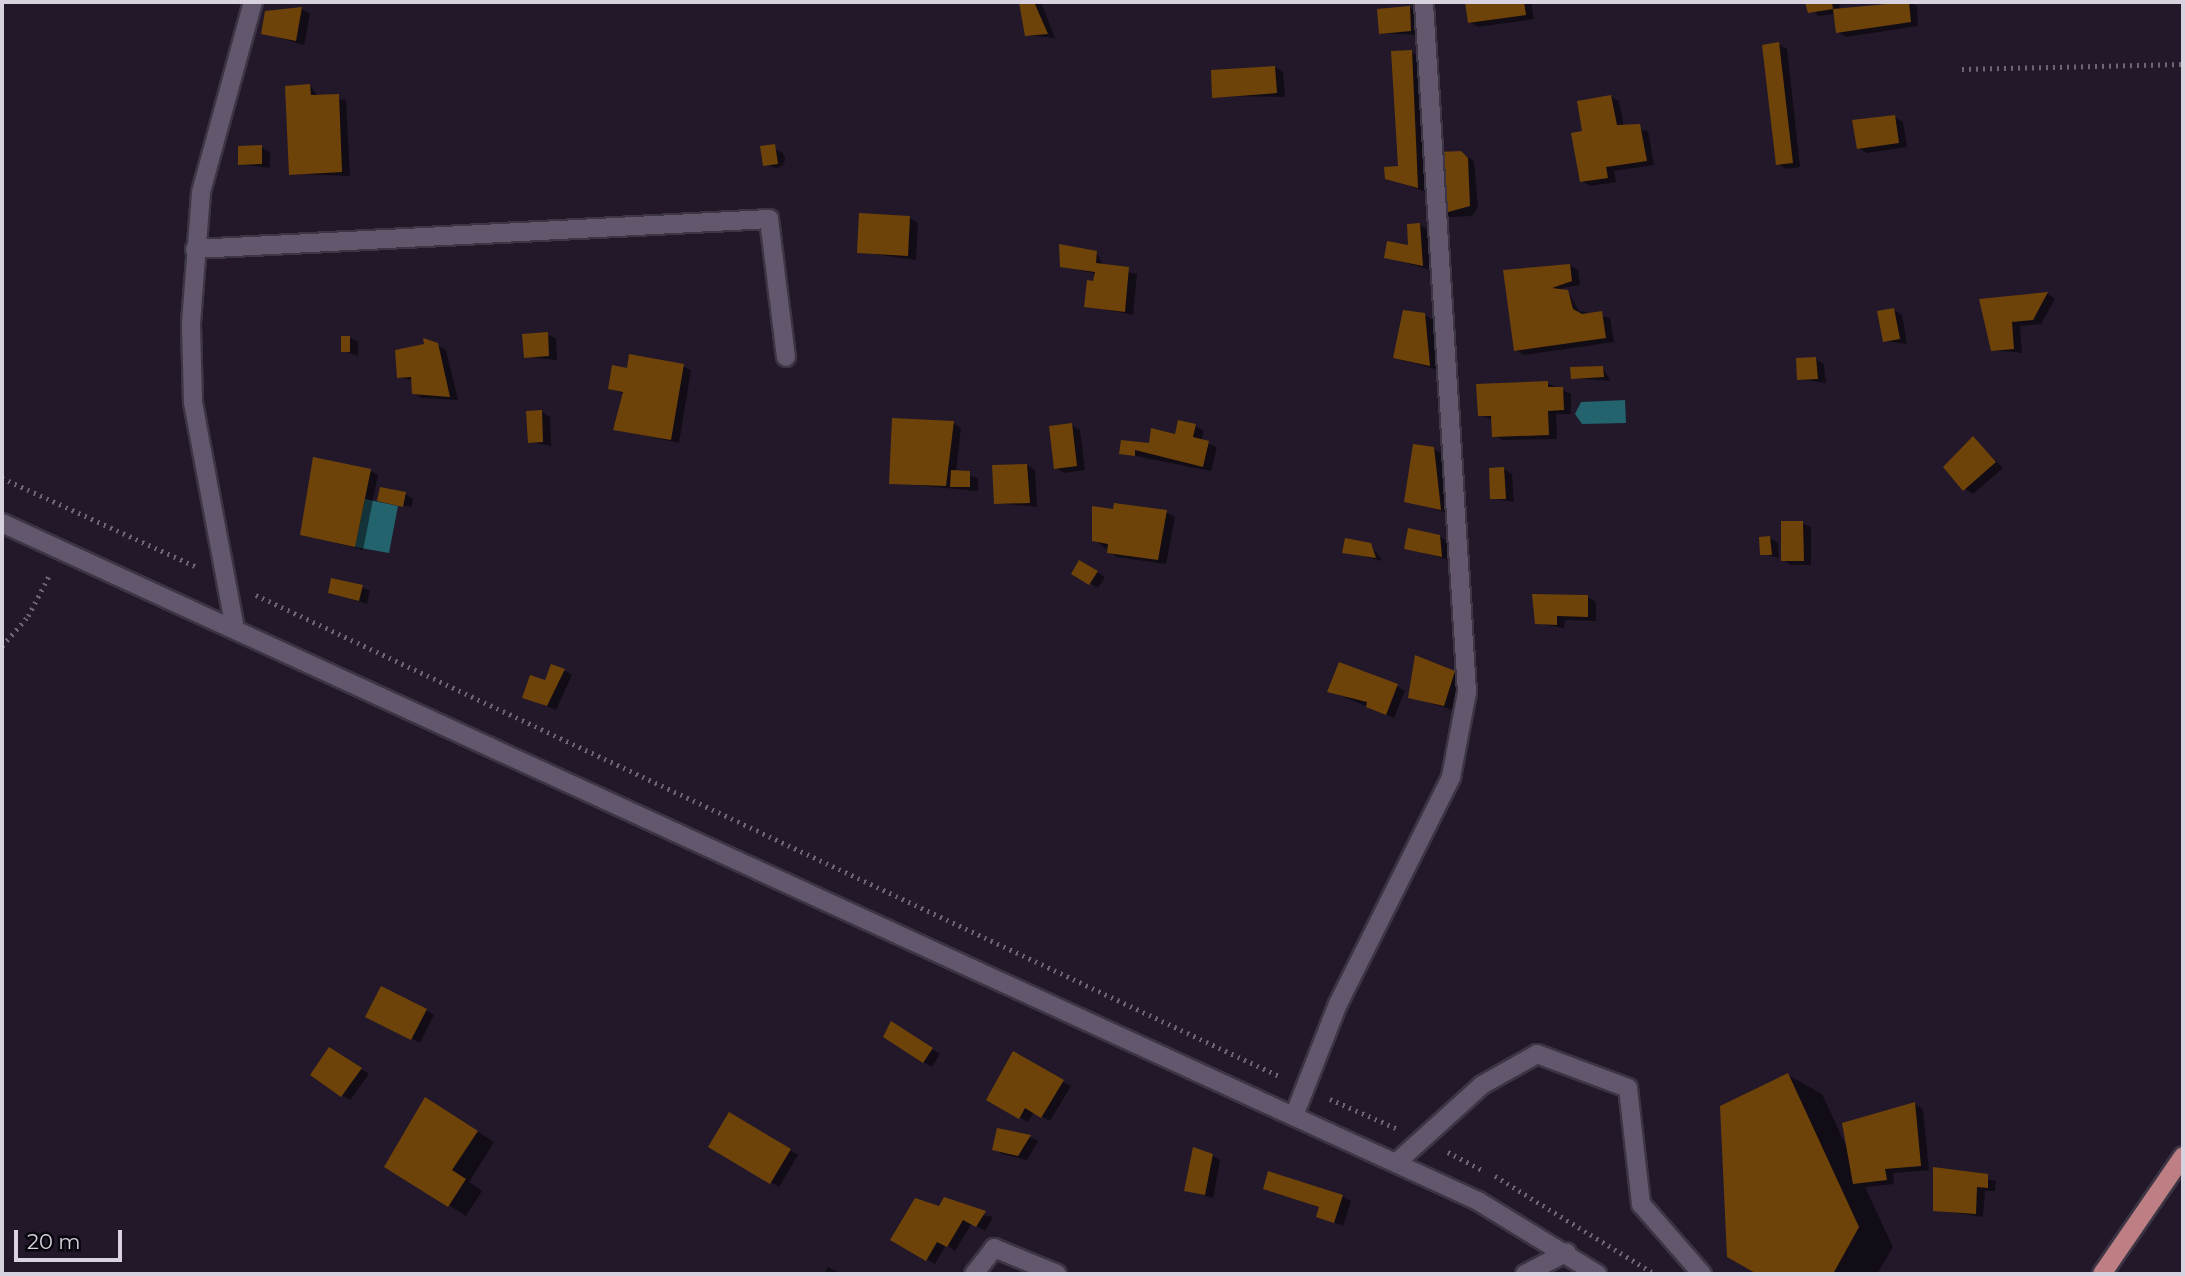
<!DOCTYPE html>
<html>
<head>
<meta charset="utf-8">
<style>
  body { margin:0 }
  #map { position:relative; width:2185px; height:1276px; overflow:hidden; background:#22182a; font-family:Montserrat,sans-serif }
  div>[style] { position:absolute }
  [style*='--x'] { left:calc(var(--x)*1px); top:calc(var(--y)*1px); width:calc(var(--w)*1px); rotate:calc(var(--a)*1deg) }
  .water>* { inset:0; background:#22636e }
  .shadow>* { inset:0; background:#0007 }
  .round { border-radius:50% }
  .building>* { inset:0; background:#6e4309 }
  .path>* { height:4.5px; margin-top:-2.25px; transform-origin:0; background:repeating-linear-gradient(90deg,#6d6574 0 2px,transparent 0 7px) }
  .roads { filter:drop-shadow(2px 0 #3c3544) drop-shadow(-2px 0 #3c3544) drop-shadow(0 2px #3c3544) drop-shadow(0 -2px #3c3544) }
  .minor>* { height:18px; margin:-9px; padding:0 9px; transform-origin:9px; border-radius:9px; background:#62576d }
  .major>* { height:18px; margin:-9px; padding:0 9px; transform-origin:9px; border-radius:9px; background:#bd7f84 }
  span { translate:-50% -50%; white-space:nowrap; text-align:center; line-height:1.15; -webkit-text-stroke:5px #09060d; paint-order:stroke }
  .frame { position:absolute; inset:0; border:4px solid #d8d2de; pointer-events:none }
  .scale { position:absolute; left:14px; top:1230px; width:108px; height:32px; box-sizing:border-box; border:4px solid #d8d2de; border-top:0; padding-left:9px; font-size:21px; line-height:24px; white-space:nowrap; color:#d8d2de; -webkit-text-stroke:5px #09060d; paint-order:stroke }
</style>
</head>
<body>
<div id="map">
  <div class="water">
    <div style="clip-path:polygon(1625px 400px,1626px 423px,1582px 424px,1575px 414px,1581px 402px)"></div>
    <div style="clip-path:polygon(365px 499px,398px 506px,389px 553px,355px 547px)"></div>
  </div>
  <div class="shadow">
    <div style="clip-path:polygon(1021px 2px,1041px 2px,1055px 38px,1026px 35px)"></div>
    <div style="clip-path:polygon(1467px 2px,1531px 2px,1534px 19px,1478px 27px,1470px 22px)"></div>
    <div style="clip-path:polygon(1808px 2px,1839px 2px,1840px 10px,1909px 2px,1917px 6px,1918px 26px,1846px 37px,1838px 32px,1835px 14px,1818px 16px)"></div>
    <div style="clip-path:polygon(1410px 8px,1418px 13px,1419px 35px,1380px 33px)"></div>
    <div style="clip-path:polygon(302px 9px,310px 14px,304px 45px,263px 33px,267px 13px)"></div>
    <div style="clip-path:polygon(1778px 44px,1787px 49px,1800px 167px,1786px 169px,1778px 164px)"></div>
    <div style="clip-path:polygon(1411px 52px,1420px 57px,1426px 192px,1387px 178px,1400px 168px)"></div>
    <div style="clip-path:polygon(1275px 67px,1283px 72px,1285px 97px,1214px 96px)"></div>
    <div style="clip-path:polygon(310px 86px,318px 96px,346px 100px,350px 176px,291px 174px)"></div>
    <div style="clip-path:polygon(1611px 97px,1619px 101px,1624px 127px,1648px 131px,1654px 165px,1614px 171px,1616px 182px,1590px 186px,1582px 181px,1584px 132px)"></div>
    <div style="clip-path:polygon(1895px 117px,1903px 122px,1907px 147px,1867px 153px,1858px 148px)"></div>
    <div style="clip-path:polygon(261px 147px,270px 152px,270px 168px,240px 164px)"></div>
    <div class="round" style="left:767px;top:150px;width:18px;height:18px"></div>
    <div style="clip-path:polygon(1466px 156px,1474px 161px,1478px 207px,1472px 216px,1451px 217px,1442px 212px)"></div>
    <div style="clip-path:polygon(910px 218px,918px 223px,916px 260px,859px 252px)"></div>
    <div style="clip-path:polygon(1420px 225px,1428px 230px,1430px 270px,1386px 257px,1410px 247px)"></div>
    <div style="clip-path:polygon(1096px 252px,1104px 266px,1137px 274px,1133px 315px,1086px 306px,1096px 274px,1062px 266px)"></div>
    <div style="clip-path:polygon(1569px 265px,1578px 270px,1580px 285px,1562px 288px,1575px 318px,1567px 290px,1579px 311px,1610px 318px,1614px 342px,1524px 355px,1516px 350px,1505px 271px)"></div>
    <div style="clip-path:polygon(2048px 294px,2055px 299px,2041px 324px,2020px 326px,2022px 353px,1993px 350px,1981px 300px)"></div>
    <div style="clip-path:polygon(1894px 310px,1902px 315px,1907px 344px,1884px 341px)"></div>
    <div style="clip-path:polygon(1425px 315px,1433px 320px,1438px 370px,1395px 358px)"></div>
    <div style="clip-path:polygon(547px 334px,556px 339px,557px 360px,525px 357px)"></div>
    <div style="clip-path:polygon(349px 337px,358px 342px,358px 356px,343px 351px)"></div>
    <div style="clip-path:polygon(437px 345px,446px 350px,458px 400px,422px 398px,414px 393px,413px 381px,399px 377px)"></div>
    <div style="clip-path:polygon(1815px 359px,1824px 364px,1826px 383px,1799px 379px)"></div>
    <div style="clip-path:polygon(683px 366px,691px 370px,679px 443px,615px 429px,624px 394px,610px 388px,629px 370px)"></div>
    <div style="clip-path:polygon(1603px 368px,1611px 381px,1573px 378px)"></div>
    <div style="clip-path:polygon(1547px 383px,1571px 394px,1571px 414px,1556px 414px,1557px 439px,1502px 440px,1494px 435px,1493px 420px,1479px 415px)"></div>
    <div style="clip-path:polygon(542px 412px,550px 417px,551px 446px,530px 442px)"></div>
    <div style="clip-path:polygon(953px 423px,961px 428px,956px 472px,978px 478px,978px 491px,891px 483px)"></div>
    <div style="clip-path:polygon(1072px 425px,1080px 430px,1085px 470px,1064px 473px,1056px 468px)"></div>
    <div style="clip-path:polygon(1195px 426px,1204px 431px,1201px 441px,1217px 447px,1211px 471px,1121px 453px)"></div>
    <div style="clip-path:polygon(1973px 438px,2003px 468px,1973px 494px,1965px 489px)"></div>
    <div style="clip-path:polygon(1434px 449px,1442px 454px,1448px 513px,1406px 501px)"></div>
    <div style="clip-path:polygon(1027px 465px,1035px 470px,1037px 507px,996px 503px)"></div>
    <div style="clip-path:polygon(1504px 469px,1512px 474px,1514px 502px,1491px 498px)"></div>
    <div style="clip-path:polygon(370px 471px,378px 475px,363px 550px,302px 534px)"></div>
    <div style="clip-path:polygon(405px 494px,413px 499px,412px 507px,379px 501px)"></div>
    <div style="clip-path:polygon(1166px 512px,1175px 517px,1166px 564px,1117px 557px,1094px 540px)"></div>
    <div style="clip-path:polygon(1802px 523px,1811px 527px,1811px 565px,1791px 565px,1783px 560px)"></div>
    <div style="clip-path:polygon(1439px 536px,1447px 541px,1449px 560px,1406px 548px)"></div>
    <div style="clip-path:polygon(1770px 538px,1778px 543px,1779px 558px,1762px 554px)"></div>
    <div style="clip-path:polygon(1370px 545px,1383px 561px,1344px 552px)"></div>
    <div style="clip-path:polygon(1080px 562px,1105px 577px,1098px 588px,1073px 573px)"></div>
    <div style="clip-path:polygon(362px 587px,370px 591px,367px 604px,330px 592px)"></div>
    <div style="clip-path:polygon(1588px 597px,1596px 602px,1596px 621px,1565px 620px,1564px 628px,1536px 623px)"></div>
    <div style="clip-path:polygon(1416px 657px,1463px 677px,1453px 710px,1410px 697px)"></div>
    <div style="clip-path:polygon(564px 670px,572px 675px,556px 710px,524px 697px)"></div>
    <div style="clip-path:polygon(1397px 686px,1405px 691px,1394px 718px,1330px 691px)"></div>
    <div style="clip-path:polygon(426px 1010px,434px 1015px,420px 1043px,376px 1021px)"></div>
    <div style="clip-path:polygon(900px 1028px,940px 1054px,932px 1067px,923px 1062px)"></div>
    <div style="clip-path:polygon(338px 1054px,369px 1074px,350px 1100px,342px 1095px)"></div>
    <div style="clip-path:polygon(1014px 1054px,1071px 1086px,1050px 1121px,1034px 1112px,1028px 1122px,988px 1100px)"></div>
    <div style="clip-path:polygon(1788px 1075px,1822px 1094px,1847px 1148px,1915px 1104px,1923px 1109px,1929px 1170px,1893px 1173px,1894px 1184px,1865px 1187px,1893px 1247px,1877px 1274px,1760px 1274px,1728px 1256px)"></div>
    <div style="clip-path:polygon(443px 1109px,494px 1142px,469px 1182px,482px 1191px,466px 1216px,386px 1166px)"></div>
    <div style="clip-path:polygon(730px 1114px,798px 1155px,779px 1187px,710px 1146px)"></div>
    <div style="clip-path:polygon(998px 1130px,1030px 1137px,1038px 1141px,1027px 1160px,1002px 1154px,994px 1149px)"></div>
    <div style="clip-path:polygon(1212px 1155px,1220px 1160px,1213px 1198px,1186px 1190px)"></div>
    <div style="clip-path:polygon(1935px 1168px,1996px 1181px,1995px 1191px,1985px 1191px,1983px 1217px,1935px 1210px)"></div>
    <div style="clip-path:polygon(1265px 1188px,1342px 1196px,1351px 1201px,1343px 1226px,1318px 1216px,1321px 1208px)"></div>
    <div style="clip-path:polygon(940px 1208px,993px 1217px,985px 1231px,972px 1223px,955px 1251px,946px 1245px,935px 1264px,893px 1239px)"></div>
    <div style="clip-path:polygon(828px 1267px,842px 1274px,824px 1274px)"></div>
  </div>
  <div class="building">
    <div style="clip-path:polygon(1019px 2px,1034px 2px,1048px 34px,1025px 36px)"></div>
    <div style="clip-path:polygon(1465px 2px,1524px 2px,1526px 15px,1468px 23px)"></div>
    <div style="clip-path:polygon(1805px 2px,1832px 2px,1833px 9px,1909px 2px,1911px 22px,1836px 33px,1833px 9px,1808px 13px)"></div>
    <div style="clip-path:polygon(1410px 6px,1411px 31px,1379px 34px,1377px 9px)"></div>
    <div style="clip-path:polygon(302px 7px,296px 41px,261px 34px,265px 11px)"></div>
    <div style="clip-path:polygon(1779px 42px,1793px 163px,1776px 165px,1762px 45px)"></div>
    <div style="clip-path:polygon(1412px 50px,1417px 164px,1418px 188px,1385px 179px,1384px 167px,1398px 166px,1391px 51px)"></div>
    <div style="clip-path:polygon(1275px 66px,1277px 93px,1212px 98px,1211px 70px)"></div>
    <div style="clip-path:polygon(310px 84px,311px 95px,339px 94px,342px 172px,289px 175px,285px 86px)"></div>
    <div style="clip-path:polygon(1611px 95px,1617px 125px,1640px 124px,1647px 161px,1606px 167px,1608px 178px,1580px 182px,1571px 133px,1582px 131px,1577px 101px)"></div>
    <div style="clip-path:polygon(1895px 115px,1899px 143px,1857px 149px,1852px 120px)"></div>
    <div style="clip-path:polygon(775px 144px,778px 164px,763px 166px,760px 146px)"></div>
    <div style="clip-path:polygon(262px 145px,262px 164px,238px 165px,238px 146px)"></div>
    <div style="clip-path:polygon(1461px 151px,1468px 158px,1470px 206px,1441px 214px,1437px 152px)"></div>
    <div style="clip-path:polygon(859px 213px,910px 216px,908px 256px,857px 253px)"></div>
    <div style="clip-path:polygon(1420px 223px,1423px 266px,1384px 258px,1387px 241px,1408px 245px,1407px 224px)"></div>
    <div style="clip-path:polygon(1059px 244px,1097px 251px,1096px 263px,1129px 267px,1125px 312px,1084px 307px,1087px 280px,1093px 281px,1095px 272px,1060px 267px)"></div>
    <div style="clip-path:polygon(1570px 264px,1572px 281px,1552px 288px,1568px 290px,1573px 309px,1582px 314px,1602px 311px,1606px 338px,1514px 351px,1503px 270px)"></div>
    <div style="clip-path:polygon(2048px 292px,2033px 320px,2012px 322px,2014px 349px,1991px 351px,1979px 299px)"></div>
    <div style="clip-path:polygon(1894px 308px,1900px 339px,1883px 342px,1877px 311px)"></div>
    <div style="clip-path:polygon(1403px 310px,1425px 313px,1430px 366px,1393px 358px)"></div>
    <div style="clip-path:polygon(548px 332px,549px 356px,524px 358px,522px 334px)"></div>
    <div style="clip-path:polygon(341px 336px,350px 336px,350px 352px,341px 352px)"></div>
    <div style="clip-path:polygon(423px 338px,438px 343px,450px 397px,412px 394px,411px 377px,397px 378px,395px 350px,424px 344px)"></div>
    <div style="clip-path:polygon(629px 354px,684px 364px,671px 440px,613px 430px,623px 392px,608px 389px,612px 365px,627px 368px)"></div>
    <div style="clip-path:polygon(1816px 357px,1818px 379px,1797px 380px,1796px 358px)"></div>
    <div style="clip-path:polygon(1603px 366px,1604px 377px,1571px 379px,1570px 367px)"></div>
    <div style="clip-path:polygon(1548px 381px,1548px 387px,1563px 387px,1564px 410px,1548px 411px,1549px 435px,1492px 437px,1491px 416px,1478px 416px,1476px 384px)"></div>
    <div style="clip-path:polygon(542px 410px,543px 442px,528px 443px,526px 411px)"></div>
    <div style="clip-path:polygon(892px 418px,954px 421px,946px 486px,889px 484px)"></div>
    <div style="clip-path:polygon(1178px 420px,1196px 424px,1193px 437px,1209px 441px,1203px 467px,1135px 450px,1135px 456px,1119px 454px,1121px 440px,1149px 443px,1151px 428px,1175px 434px)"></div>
    <div style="clip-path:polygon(1072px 423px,1077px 466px,1054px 469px,1049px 426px)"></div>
    <div style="clip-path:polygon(1973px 436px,1996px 462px,1963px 491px,1943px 467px)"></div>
    <div style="clip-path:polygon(1413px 444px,1434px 447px,1441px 510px,1404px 502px)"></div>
    <div style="clip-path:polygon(313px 457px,371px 469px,355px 547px,300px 535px)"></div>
    <div style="clip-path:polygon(1027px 464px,1030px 503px,994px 504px,992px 465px)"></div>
    <div style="clip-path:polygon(1504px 467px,1506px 499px,1490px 499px,1489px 468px)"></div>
    <div style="clip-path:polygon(951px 470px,970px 471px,970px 487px,950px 487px)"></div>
    <div style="clip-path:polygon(380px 487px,406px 492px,403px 507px,377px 501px)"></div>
    <div style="clip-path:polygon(1114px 503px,1167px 510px,1158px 560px,1107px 553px,1108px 544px,1092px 541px,1092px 506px,1113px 509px)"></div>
    <div style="clip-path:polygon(1781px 521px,1803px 521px,1804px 561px,1781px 561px)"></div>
    <div style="clip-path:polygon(1408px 528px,1440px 535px,1442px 557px,1404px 549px)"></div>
    <div style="clip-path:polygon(1770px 536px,1772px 555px,1760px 555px,1759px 537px)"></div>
    <div style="clip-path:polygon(1345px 538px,1371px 543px,1376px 558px,1342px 553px)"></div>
    <div style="clip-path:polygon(1079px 560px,1098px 571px,1089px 585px,1071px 574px)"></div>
    <div style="clip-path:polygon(331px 578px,363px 585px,359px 601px,328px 593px)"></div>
    <div style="clip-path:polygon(1532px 594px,1588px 595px,1588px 617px,1557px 616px,1557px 625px,1535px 624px)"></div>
    <div style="clip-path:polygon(1415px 655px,1455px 671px,1444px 706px,1408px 698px)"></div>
    <div style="clip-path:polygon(1339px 662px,1398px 684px,1386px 715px,1366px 707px,1367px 702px,1327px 692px)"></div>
    <div style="clip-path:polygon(551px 664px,565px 669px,547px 706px,522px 698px,530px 675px,545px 680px)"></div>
    <div style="clip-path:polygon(381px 986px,427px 1009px,411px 1040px,365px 1017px)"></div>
    <div style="clip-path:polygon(891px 1021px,933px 1048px,923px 1063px,883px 1037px)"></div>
    <div style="clip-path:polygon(329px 1047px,362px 1068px,341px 1097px,310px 1075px)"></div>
    <div style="clip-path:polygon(1013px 1051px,1064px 1080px,1041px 1118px,1025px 1108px,1019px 1119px,986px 1100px)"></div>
    <div style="clip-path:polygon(1788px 1073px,1859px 1227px,1833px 1274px,1757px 1274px,1727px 1257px,1720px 1106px)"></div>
    <div style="clip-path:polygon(425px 1097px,478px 1131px,452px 1170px,466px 1179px,448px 1207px,384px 1167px)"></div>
    <div style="clip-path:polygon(1915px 1102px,1921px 1166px,1885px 1169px,1887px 1180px,1853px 1184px,1842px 1123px)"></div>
    <div style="clip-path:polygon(729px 1112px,791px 1149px,770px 1184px,708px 1147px)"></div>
    <div style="clip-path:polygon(997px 1128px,1031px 1135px,1018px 1156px,992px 1150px)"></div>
    <div style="clip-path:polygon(1193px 1147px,1213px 1154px,1205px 1195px,1184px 1191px)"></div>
    <div style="clip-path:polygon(1933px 1167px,1988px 1174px,1988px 1188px,1977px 1187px,1976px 1214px,1933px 1211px)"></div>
    <div style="clip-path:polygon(1268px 1171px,1343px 1195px,1334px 1223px,1316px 1217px,1319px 1207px,1263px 1189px)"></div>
    <div style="clip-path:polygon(944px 1197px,986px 1211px,976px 1227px,963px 1220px,947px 1247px,937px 1242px,926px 1261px,890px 1240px,915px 1198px,939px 1206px)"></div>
  </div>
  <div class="path">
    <div style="--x:1962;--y:69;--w:221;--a:-1.3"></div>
    <div style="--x:2;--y:478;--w:214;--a:24.5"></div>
    <div style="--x:256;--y:595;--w:1133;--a:25.18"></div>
    <div style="--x:2;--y:646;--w:40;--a:-49"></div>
    <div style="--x:28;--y:616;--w:47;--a:-62.4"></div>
    <div style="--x:1330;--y:1099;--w:72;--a:23.7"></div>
    <div style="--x:1448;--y:1152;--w:41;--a:27.8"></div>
    <div style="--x:1495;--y:1176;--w:188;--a:31.5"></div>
  </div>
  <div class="roads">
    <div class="minor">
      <div style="--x:195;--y:249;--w:575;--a:-2.99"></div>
      <div style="--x:769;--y:219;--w:139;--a:83"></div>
      <div style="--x:2;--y:523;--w:1624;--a:24.67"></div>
      <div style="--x:1478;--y:1201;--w:140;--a:31.5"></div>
      <div style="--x:235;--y:629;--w:231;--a:-100.5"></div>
      <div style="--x:193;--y:402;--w:79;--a:-91.5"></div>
      <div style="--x:191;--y:323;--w:131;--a:-85.6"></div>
      <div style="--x:201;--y:192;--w:197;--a:-74.7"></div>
      <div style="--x:1294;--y:1116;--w:120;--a:-68.6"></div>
      <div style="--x:1338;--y:1004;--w:254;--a:-63.5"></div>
      <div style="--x:1451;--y:777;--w:86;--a:-79.3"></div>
      <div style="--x:1467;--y:692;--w:691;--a:-93.57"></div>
      <div style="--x:1396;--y:1163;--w:116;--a:-42.2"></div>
      <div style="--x:1482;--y:1085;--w:63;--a:-29.4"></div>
      <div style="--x:1537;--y:1054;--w:97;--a:20.5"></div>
      <div style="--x:1628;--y:1088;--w:117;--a:83.6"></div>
      <div style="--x:1641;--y:1204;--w:93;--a:48.9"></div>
      <div style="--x:974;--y:1274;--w:33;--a:-52"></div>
      <div style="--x:994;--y:1248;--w:68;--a:22.4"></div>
      <div style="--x:1525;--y:1274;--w:47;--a:-27.6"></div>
    </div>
    <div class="major">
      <div style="--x:2102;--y:1274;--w:143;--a:-55.5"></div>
    </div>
  </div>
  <div class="frame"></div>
  <div class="scale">20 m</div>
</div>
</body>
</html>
